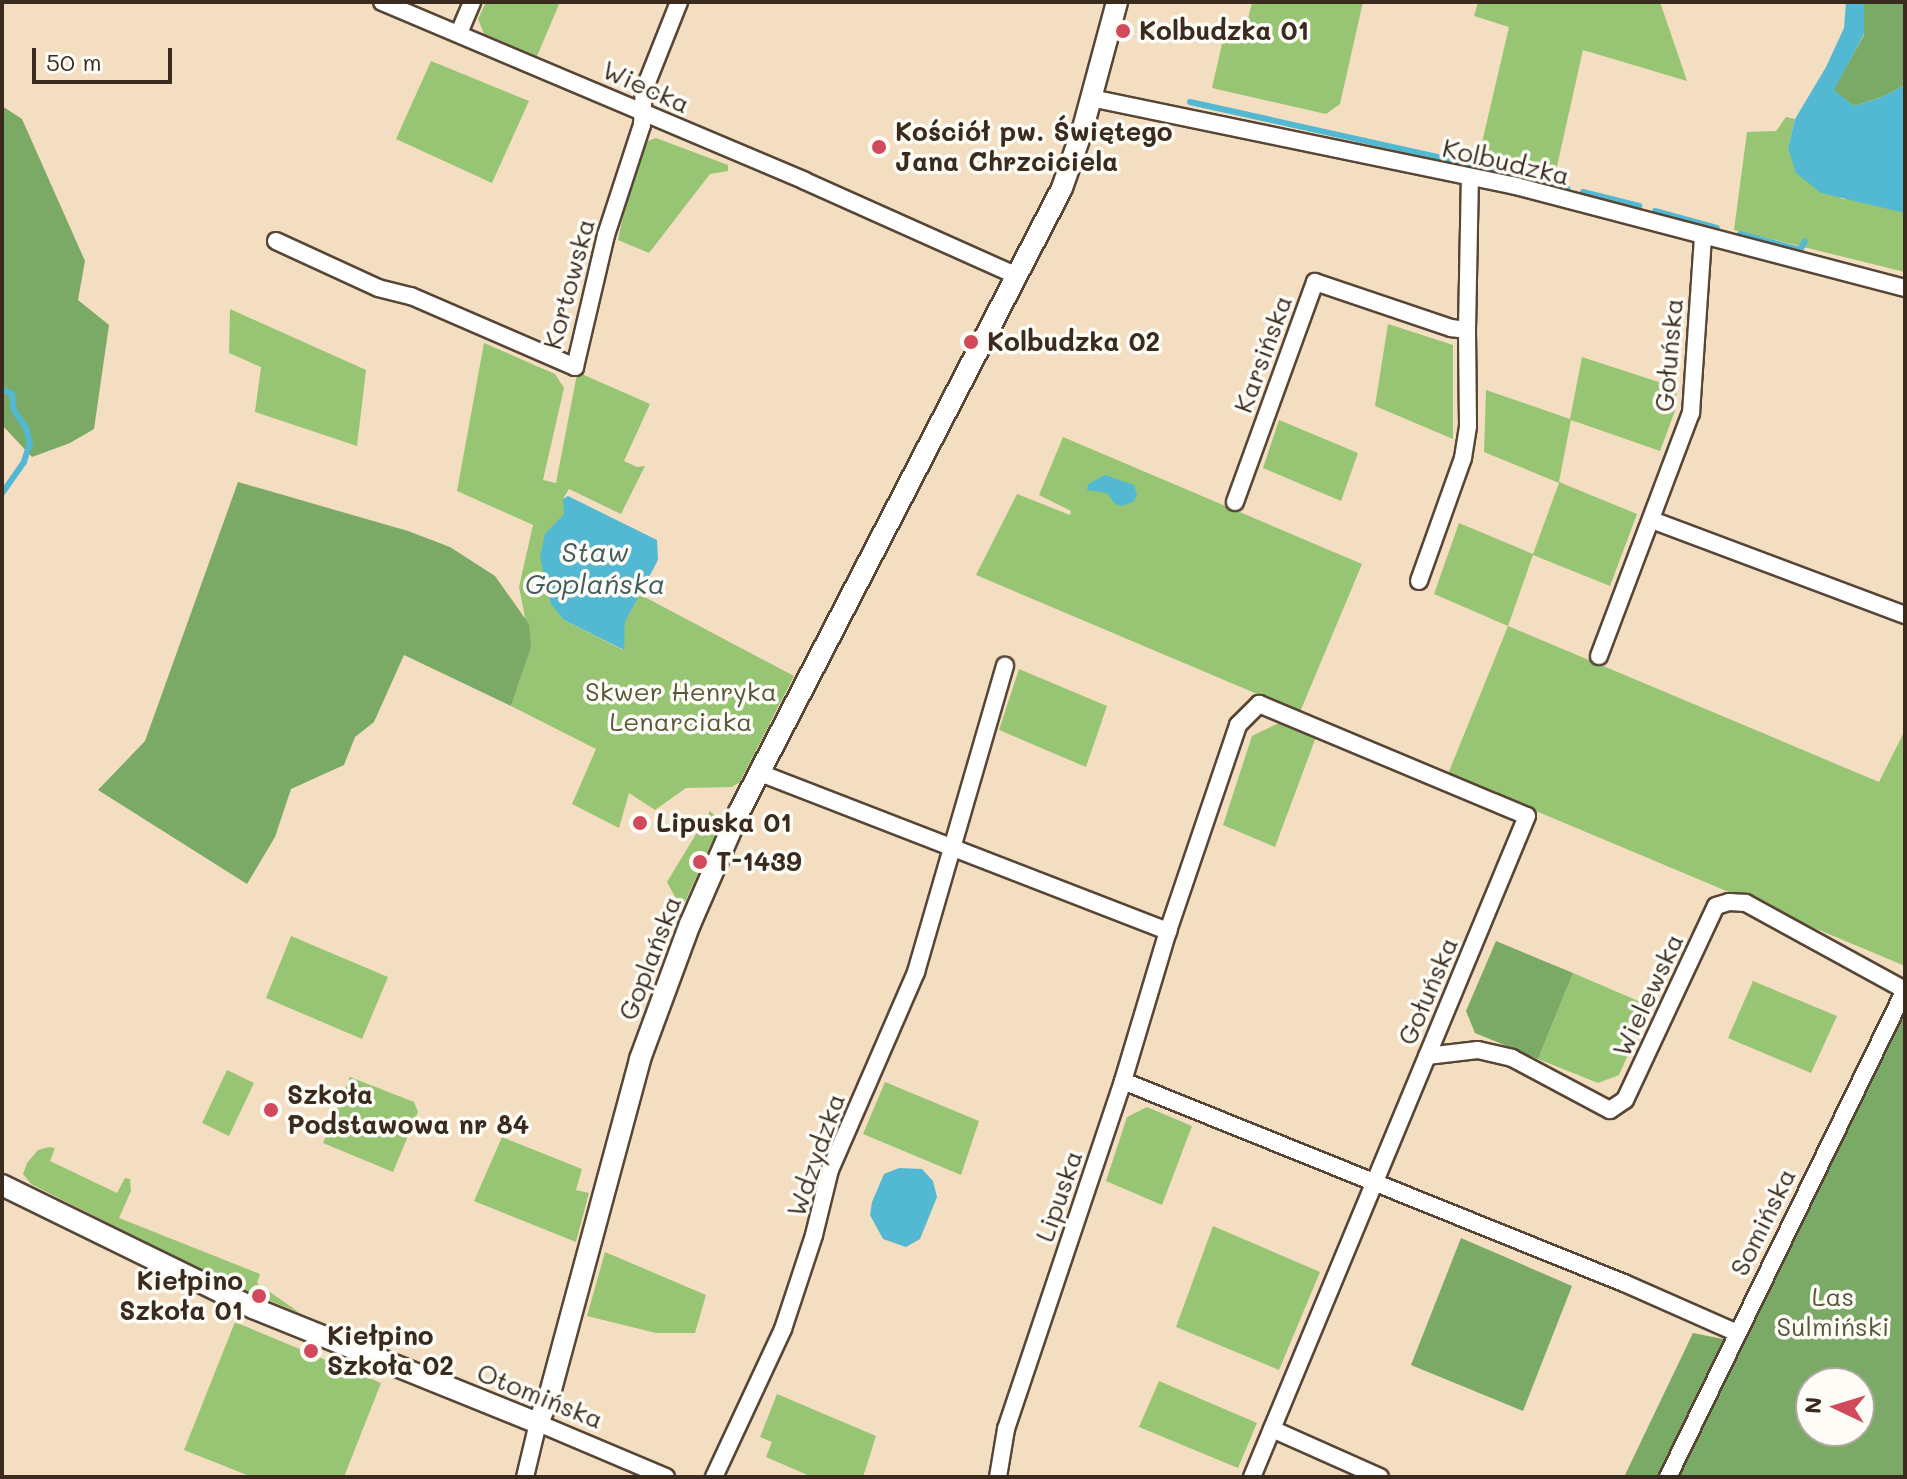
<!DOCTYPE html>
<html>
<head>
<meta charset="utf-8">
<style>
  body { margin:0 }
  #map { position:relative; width:1907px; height:1479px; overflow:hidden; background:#f4dec1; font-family:Mali,sans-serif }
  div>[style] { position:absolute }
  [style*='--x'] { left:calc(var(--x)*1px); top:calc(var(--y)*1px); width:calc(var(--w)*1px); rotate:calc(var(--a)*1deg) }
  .green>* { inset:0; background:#98c573 }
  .forest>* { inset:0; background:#7aaa65 }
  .water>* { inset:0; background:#53b9d2 }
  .stream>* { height:6px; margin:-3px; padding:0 3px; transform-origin:3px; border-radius:3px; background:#53b9d2 }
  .roads { filter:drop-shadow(2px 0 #574536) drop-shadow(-2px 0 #574536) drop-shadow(0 2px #574536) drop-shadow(0 -2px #574536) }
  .minor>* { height:16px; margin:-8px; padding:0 8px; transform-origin:8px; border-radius:8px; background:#fff }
  .tertiary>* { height:20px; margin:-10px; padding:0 10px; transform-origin:10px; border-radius:10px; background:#fff }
  .dots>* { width:22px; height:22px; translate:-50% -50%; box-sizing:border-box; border:4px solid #fdfcf7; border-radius:50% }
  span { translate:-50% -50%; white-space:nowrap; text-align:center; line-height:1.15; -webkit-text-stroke:7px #fdfcf7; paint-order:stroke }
  .poi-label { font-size:26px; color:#3b2a1e; font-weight:700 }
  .left { translate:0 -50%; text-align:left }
  .right { translate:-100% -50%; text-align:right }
  .street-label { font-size:26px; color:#3b2a1e }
  .park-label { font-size:26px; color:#575838 }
  .water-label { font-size:28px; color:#435c5d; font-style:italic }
  .frame { position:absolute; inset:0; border:4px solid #3b2a1e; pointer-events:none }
  .north { position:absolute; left:1795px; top:1367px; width:80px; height:80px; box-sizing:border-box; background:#fdfcf7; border:2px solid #afa8a0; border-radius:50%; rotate:274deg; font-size:22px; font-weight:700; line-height:32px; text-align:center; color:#3b2a1e }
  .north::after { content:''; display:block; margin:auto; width:28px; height:36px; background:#d1495b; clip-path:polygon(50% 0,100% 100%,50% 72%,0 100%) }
  .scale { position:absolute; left:32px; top:48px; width:140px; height:36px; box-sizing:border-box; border:4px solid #3b2a1e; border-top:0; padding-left:10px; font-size:24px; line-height:28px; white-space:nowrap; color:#3b2a1e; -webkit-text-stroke:6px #fdfcf7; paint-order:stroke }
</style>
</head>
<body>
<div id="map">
  <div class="green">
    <div style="clip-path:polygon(486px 2px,560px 2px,537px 56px,484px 34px,478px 19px)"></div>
    <div style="clip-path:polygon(1252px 2px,1363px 2px,1340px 104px,1326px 114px,1212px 88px,1222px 44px,1246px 28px)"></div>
    <div style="clip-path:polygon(1478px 2px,1660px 2px,1687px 81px,1583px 50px,1555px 175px,1480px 151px,1509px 27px,1474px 16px)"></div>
    <div style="clip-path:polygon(431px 61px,529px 101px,492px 183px,396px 139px)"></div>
    <div style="clip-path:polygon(1786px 117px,1795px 119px,1788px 148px,1842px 199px,1860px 199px,1905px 213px,1905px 272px,1734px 230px,1747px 132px,1776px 131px)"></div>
    <div style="clip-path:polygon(656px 138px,728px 165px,728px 171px,710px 174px,649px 253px,618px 240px,632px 174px,648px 141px)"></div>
    <div style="clip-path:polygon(230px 309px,366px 370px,357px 446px,255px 412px,261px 367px,229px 353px)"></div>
    <div style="clip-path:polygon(1388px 324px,1453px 345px,1453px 439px,1375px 406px)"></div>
    <div style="clip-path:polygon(484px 343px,555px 374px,564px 388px,543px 480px,556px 483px,577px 374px,584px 366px,587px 351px,584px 375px,650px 404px,624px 461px,637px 467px,645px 466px,621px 514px,569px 489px,563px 499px,567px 510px,564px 620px,623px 650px,625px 622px,639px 594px,794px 676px,740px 782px,732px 787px,686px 788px,655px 810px,629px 793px,619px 828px,572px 804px,596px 749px,511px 706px,531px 648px,519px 587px,533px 525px,457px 491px)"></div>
    <div style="clip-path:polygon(1582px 357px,1677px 388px,1675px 411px,1660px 451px,1571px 420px,1559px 482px,1637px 514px,1610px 586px,1533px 555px,1508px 626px,1879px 782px,1905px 730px,1905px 966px,1448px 774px,1508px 626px,1434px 594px,1459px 523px,1533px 554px,1559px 483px,1484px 452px,1486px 390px,1570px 419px)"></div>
    <div style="clip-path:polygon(1279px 420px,1358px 453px,1341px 501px,1263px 468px)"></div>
    <div style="clip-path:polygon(1063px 437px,1362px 564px,1300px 712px,976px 575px,1017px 494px,1070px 515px,1071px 511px,1039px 495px)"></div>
    <div style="clip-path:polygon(1019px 669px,1107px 706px,1086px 767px,999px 730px)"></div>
    <div style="clip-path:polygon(1281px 722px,1316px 737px,1275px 847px,1223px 825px,1252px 736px)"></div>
    <div style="clip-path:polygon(710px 811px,722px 822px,703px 861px,698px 858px,695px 863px,701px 867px,684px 904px,679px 904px,667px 882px)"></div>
    <div style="clip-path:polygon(291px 936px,388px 977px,362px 1039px,266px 998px)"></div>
    <div style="clip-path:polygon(1573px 973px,1650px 1006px,1619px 1075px,1598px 1083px,1538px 1059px)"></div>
    <div style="clip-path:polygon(1753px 981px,1837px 1016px,1811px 1073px,1728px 1038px)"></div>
    <div style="clip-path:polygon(227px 1070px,254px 1083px,229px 1136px,202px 1123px)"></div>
    <div style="clip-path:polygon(350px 1077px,414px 1102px,418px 1112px,393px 1172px,323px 1143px)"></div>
    <div style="clip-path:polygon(885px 1082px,979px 1121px,961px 1175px,863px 1134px)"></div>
    <div style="clip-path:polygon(1147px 1107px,1192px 1126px,1162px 1205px,1106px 1181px,1127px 1117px)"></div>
    <div style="clip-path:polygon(502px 1137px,582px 1169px,576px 1190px,589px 1193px,576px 1242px,474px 1201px)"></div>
    <div style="clip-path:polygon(49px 1147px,55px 1148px,50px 1161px,117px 1193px,125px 1178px,130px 1179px,131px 1191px,119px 1218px,260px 1274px,257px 1283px,300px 1313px,222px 1281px,31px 1184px,23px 1174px,27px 1163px,38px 1150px)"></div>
    <div style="clip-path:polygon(1213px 1226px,1320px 1272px,1279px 1370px,1176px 1327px)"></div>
    <div style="clip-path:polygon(605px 1252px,706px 1295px,695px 1333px,656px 1333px,587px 1316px)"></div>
    <div style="clip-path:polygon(235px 1322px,381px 1383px,344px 1477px,252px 1477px,184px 1450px)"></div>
    <div style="clip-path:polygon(1159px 1381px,1257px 1423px,1238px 1468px,1139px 1427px)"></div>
    <div style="clip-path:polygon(777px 1394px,876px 1436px,863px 1477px,812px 1477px,766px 1457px,772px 1442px,760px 1437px)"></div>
  </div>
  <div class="forest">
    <div style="clip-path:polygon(1864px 2px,1905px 2px,1905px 85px,1882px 97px,1854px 106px,1833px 90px,1864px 35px)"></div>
    <div style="clip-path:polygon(2px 106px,22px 119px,85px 261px,78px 300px,109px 325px,94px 429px,70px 443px,32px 457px,2px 425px)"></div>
    <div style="clip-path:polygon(238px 482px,408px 531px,450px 547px,495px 576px,529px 624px,531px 648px,511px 706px,404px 655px,374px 722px,355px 737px,344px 765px,291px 789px,275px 837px,247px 884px,98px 790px,145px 741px)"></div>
    <div style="clip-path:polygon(1496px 941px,1573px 973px,1538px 1059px,1475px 1033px,1466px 1011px)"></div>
    <div style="clip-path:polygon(evenodd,1905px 1001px,1905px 1477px,1624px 1477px,1693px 1333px,1738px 1342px,1905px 1001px,1811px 1383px,1859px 1383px,1859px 1431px,1811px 1431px,1811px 1383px)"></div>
    <div style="clip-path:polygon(1461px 1238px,1572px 1286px,1523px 1411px,1411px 1365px)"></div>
  </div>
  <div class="water">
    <div style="clip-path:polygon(1846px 2px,1864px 2px,1864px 34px,1834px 90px,1854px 106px,1882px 97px,1905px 85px,1905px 213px,1821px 193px,1796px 173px,1788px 148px,1795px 119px,1826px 67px,1844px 28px)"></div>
    <div style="clip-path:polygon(1105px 475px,1134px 485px,1137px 495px,1133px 502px,1122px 506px,1115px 504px,1107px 493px,1087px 490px,1088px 484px)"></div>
    <div style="clip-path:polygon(568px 496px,657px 540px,658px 560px,625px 622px,624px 650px,564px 620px,551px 604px,540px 557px,545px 534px,564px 514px,563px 499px)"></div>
    <div style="clip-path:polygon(899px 1168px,922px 1169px,933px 1181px,937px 1197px,920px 1239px,906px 1247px,883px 1239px,870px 1215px,872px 1202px,884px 1174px)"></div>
  </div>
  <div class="stream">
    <div style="--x:1190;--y:102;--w:318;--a:12.5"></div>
    <div style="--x:1518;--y:175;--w:51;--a:14.9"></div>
    <div style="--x:1583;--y:192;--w:58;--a:14"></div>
    <div style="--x:1655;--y:211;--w:64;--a:15.3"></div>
    <div style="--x:1740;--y:234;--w:62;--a:14.9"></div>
    <div style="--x:1800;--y:250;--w:10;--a:-61"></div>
    <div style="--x:2;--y:389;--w:11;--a:27"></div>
    <div style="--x:12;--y:394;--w:16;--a:83"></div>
    <div style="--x:14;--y:410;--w:22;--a:56"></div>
    <div style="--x:26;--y:428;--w:16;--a:75"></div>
    <div style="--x:30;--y:443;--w:20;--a:108"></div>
    <div style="--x:24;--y:462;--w:38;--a:125"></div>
  </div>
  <div class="roads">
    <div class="minor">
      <div style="--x:382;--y:2;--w:459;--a:22.9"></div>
      <div style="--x:805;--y:181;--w:232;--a:24.1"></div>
      <div style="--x:459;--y:33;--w:34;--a:-67"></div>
      <div style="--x:1091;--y:98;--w:434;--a:11.7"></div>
      <div style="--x:1516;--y:186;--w:402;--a:14.7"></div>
      <div style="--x:276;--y:241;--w:112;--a:24.7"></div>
      <div style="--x:378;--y:288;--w:34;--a:14"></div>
      <div style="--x:411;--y:296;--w:179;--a:23.4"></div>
      <div style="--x:575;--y:367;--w:136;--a:-76.8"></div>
      <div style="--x:606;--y:235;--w:116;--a:-71.9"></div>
      <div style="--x:642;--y:125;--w:35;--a:-87"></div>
      <div style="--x:644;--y:90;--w:95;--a:-68.3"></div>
      <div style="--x:1235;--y:502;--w:234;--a:-70"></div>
      <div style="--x:1315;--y:282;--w:144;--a:18.7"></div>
      <div style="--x:1451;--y:328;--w:16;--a:7"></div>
      <div style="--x:1467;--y:330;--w:153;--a:-88.9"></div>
      <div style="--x:1652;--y:520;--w:270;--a:20.6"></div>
      <div style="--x:1419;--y:581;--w:131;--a:-70.3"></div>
      <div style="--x:1463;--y:458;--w:32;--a:-81"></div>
      <div style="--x:1468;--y:426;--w:96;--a:-90.6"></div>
      <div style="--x:1599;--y:656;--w:260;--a:-69.3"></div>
      <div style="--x:1691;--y:413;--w:176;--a:-86.1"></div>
      <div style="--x:760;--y:773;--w:438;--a:21.2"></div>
      <div style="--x:1427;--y:1056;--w:51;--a:-6.7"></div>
      <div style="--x:1478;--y:1050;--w:35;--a:13"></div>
      <div style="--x:1512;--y:1058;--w:111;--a:28"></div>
      <div style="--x:1610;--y:1110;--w:18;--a:-34"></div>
      <div style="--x:1625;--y:1100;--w:214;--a:-64.9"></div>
      <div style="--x:1716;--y:906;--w:14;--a:-17"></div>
      <div style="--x:1729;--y:902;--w:17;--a:3"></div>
      <div style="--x:1746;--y:903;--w:181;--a:28.7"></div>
      <div style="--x:1123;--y:1081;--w:540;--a:21.96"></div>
      <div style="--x:1624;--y:1283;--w:121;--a:23.8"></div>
      <div style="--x:1272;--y:1429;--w:118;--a:24"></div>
      <div style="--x:525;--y:1477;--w:56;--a:-76.5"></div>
      <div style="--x:538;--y:1423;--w:139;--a:22.9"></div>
      <div style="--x:714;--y:1477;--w:163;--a:-65"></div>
      <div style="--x:783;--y:1329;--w:99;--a:-71.7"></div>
      <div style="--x:814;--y:1235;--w:67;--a:-76.2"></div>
      <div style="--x:830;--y:1170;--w:216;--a:-66.5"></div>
      <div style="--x:916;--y:972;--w:319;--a:-73.8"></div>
      <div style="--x:998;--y:1477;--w:49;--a:-80.5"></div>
      <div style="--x:1006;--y:1429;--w:367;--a:-71.4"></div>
      <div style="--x:1123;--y:1081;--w:157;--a:-73.3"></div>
      <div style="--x:1168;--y:931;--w:218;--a:-71.2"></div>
      <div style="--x:1238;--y:725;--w:30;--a:-45"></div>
      <div style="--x:1259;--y:704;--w:290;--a:22.7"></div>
      <div style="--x:1527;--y:816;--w:716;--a:112.59"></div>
      <div style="--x:1668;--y:1477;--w:542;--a:-64.05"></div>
    </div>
    <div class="tertiary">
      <div style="--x:2;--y:1185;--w:280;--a:26.1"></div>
      <div style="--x:253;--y:1308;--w:307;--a:22"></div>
      <div style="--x:538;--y:1423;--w:28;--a:-67"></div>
      <div style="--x:549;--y:1397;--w:350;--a:-74.9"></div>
      <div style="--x:640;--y:1059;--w:144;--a:-69.7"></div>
      <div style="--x:690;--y:924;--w:122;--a:-66.4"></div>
      <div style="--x:739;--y:812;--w:703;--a:-62.63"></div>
      <div style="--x:1062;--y:188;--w:64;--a:-70.7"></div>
      <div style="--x:1083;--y:128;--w:131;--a:-74.9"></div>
    </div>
  </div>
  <div class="dots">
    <div style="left:1123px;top:31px;background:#d1495b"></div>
    <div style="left:879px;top:147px;background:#d1495b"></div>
    <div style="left:971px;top:342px;background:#d1495b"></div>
    <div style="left:640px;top:823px;background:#d1495b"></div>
    <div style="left:700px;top:862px;background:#d1495b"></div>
    <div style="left:271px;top:1110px;background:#d1495b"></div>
    <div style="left:259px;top:1296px;background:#d1495b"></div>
    <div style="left:311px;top:1351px;background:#d1495b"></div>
  </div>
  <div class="poi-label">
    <span class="left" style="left:1139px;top:31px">Kolbudzka 01</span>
    <span class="left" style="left:895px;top:147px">Kościół pw. Świętego<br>Jana Chrzciciela</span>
    <span class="left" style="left:987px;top:342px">Kolbudzka 02</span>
    <span class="left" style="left:656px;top:823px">Lipuska 01</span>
    <span class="left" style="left:716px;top:862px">T-1439</span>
    <span class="left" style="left:287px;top:1110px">Szkoła<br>Podstawowa nr 84</span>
    <span class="right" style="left:243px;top:1296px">Kiełpino<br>Szkoła 01</span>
    <span class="left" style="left:327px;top:1351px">Kiełpino<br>Szkoła 02</span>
  </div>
  <div class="street-label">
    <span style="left:646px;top:87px;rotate:24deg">Wiecka</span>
    <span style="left:1506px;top:162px;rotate:13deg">Kolbudzka</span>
    <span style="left:569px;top:284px;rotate:-75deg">Kortowska</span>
    <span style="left:1263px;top:354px;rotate:-70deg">Karsińska</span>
    <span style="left:1669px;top:355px;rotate:-85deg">Gołuńska</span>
    <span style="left:650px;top:958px;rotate:-69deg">Goplańska</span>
    <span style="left:1428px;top:991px;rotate:-67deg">Gołuńska</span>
    <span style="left:1648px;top:995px;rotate:-65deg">Wielewska</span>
    <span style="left:816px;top:1155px;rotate:-71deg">Wdzydzka</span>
    <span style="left:1059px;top:1196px;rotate:-71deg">Lipuska</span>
    <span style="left:1763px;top:1222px;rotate:-64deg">Somińska</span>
    <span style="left:540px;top:1396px;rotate:22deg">Otomińska</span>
  </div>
  <div class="park-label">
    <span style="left:681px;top:707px">Skwer Henryka<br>Lenarciaka</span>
    <span style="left:1833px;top:1312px">Las<br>Sulmiński</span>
  </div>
  <div class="water-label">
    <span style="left:595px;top:567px">Staw<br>Goplańska</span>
  </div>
  <div class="frame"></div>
  <div class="north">N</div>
  <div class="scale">50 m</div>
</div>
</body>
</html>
